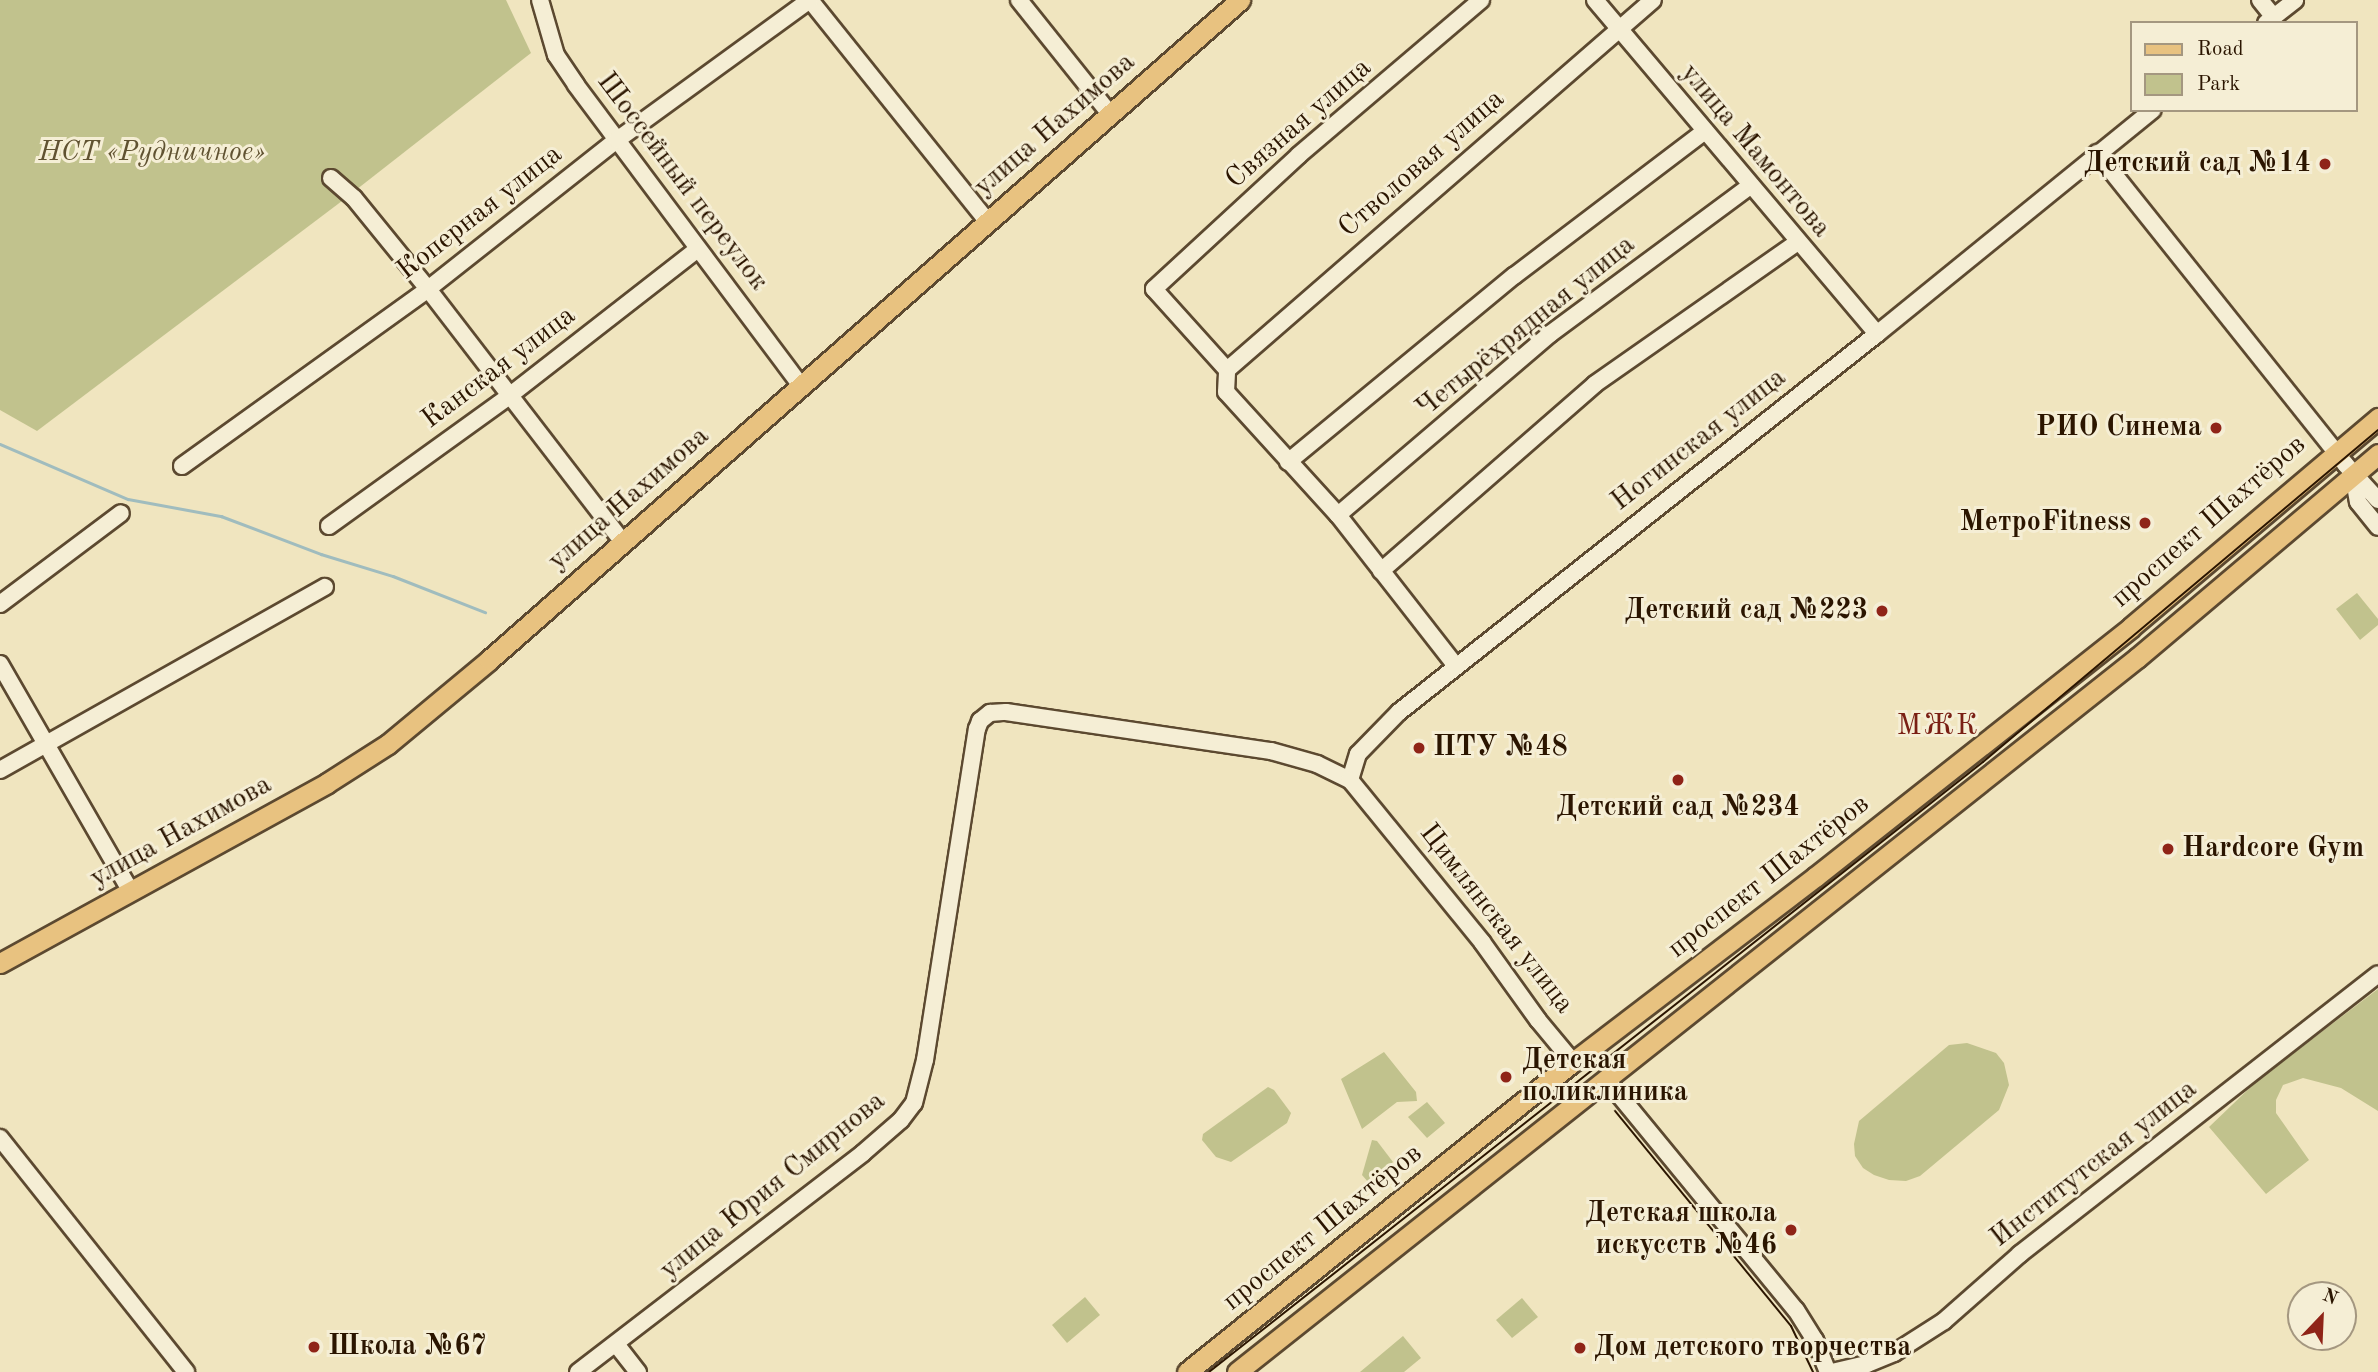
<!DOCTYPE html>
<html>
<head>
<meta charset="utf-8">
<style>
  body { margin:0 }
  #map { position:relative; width:2378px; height:1372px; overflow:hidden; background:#f0e5bf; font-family:"Old Standard TT",serif }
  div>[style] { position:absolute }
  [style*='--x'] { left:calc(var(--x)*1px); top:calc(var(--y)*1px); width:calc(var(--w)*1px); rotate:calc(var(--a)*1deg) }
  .green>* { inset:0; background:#c1c28d }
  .stream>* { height:2.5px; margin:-1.25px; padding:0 1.25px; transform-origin:1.25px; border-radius:1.25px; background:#a0bcbe }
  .roads { filter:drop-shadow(2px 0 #5c4930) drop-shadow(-2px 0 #5c4930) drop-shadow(0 2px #5c4930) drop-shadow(0 -2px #5c4930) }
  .minor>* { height:16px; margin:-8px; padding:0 8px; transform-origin:8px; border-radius:8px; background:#f5eed5 }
  .major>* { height:19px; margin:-9.5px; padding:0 9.5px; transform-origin:9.5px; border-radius:9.5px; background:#e8c280 }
  .tram>* { height:2px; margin:-1px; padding:0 1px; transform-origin:1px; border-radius:1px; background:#2b1500 }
  .dots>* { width:19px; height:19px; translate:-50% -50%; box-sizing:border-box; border:4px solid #f5eed5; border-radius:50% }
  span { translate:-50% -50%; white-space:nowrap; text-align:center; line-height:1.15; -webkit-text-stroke:6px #f5eed5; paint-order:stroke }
  .street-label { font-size:28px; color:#2b1500 }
  .park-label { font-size:28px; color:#605231; font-style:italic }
  .poi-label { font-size:28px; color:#2b1500; font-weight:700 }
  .right { translate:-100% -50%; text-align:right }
  .left { translate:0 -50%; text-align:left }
  .neighbourhood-label { font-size:30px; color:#7a1f14; letter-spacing:2px }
  .legend { position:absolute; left:2130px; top:21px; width:228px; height:91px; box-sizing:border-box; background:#f5eed5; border:2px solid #a49780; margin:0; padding:9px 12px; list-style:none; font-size:21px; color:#2b1500 }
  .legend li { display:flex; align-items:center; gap:14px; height:35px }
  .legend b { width:35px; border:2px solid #a49780 }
  .north { position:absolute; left:2287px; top:1281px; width:70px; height:70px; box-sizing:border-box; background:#f5eed5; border:2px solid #a49780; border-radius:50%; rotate:23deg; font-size:19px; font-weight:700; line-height:28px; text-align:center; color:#2b1500 }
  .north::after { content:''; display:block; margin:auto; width:24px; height:32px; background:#8f2418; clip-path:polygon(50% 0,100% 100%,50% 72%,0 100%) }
</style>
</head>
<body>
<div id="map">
  <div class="green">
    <div style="clip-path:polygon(0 0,506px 0,531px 53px,338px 204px,37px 431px,0 410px)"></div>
    <div style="clip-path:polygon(2357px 593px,2378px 619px,2378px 625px,2360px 640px,2336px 609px)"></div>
    <div style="clip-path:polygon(2378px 989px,2378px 1111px,2341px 1088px,2303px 1078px,2283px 1085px,2276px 1100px,2276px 1113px,2309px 1160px,2266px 1194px,2209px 1127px,2257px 1081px)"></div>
    <div style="clip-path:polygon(1967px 1043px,1996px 1053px,2004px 1063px,2009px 1085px,1999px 1110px,1920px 1176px,1906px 1181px,1889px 1180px,1874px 1175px,1863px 1168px,1855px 1156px,1854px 1144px,1859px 1121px,1949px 1045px)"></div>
    <div style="clip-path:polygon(1384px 1052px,1416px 1092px,1417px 1101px,1397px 1102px,1362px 1129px,1341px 1079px)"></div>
    <div style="clip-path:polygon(1268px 1087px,1274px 1090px,1291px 1113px,1287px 1123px,1231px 1162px,1216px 1157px,1202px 1140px,1203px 1134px)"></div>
    <div style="clip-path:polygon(1427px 1102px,1445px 1123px,1427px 1138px,1408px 1117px)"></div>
    <div style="clip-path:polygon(1372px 1140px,1377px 1141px,1393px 1162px,1369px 1183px,1362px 1175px)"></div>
    <div style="clip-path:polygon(1085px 1297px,1100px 1315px,1067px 1343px,1052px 1325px)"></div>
    <div style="clip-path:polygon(1522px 1298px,1538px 1317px,1512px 1338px,1496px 1320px)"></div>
    <div style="clip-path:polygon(1403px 1336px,1421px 1358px,1404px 1372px,1360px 1372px)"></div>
  </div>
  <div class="stream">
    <div style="--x:0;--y:444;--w:139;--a:23.3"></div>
    <div style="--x:128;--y:499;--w:95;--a:10.4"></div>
    <div style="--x:221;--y:516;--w:107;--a:20.8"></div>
    <div style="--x:321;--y:554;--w:75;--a:17"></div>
    <div style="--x:393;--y:576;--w:99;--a:21.4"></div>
  </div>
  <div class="roads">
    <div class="minor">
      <div style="--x:540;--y:0;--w:57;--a:73.8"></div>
      <div style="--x:556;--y:55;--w:36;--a:56"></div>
      <div style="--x:576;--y:85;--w:376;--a:53.2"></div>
      <div style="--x:810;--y:0;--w:283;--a:51.3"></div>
      <div style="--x:1019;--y:0;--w:146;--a:51.4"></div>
      <div style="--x:1595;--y:0;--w:437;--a:49.8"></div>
      <div style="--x:2260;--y:0;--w:22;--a:51"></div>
      <div style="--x:2266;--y:23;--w:37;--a:-38"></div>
      <div style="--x:2097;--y:153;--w:398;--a:51.4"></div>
      <div style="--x:2345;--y:464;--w:49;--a:47.5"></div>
      <div style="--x:331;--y:178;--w:30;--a:41"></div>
      <div style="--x:354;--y:198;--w:117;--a:50.9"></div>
      <div style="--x:428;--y:289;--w:318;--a:52.4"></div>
      <div style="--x:1227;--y:370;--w:564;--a:-40.98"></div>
      <div style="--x:1288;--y:462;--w:293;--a:-39.5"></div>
      <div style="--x:1514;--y:276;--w:240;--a:-37.2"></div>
      <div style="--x:182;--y:466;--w:303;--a:-35.7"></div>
      <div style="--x:428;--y:289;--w:241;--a:-38.3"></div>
      <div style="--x:617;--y:140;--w:238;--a:-36"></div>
      <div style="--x:2353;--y:474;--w:28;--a:80"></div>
      <div style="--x:2358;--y:502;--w:32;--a:51"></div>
      <div style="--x:1338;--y:515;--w:279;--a:-40.5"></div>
      <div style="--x:1550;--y:334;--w:250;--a:-36.5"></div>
      <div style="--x:329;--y:526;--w:222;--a:-35.8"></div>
      <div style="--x:509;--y:396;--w:239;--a:-37.9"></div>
      <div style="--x:1381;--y:571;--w:284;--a:-41.1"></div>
      <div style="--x:1595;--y:384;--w:248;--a:-35"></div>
      <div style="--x:0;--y:604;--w:151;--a:-36.9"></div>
      <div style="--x:0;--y:664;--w:263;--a:60.1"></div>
      <div style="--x:1456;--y:666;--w:192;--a:-128"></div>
      <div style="--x:1338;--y:515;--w:166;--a:-132.3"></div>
      <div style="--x:1226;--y:392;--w:22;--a:-87"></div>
      <div style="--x:1227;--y:370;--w:109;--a:-132"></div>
      <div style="--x:1154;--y:289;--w:197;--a:-42.7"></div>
      <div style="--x:1299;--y:155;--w:239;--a:-40.4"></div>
      <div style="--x:0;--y:770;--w:373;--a:-29.4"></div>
      <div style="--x:1350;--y:780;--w:27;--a:-73"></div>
      <div style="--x:1358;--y:754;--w:59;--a:-45.7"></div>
      <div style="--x:1399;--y:712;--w:609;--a:-38.34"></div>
      <div style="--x:1877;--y:334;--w:355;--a:-39.1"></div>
      <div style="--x:1606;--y:1079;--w:299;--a:50.6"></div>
      <div style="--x:1796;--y:1310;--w:36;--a:58"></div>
      <div style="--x:1815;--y:1340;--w:35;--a:68"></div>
      <div style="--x:0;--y:1138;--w:299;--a:51.5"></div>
      <div style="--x:616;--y:1344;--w:36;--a:52"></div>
      <div style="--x:578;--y:1372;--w:359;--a:-37.5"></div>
      <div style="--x:863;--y:1153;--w:50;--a:-41"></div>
      <div style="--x:901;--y:1120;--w:21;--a:-53"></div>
      <div style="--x:914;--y:1103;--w:44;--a:-75.7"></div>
      <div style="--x:925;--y:1060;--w:335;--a:-81.1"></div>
      <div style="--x:977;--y:729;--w:9;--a:-69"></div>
      <div style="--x:980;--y:721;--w:13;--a:-39"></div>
      <div style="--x:990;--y:713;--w:16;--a:-4"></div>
      <div style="--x:1006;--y:712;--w:268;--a:8.4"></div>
      <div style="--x:1271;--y:751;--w:48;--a:15.8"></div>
      <div style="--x:1317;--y:764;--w:37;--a:26"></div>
      <div style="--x:1350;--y:780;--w:209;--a:50.8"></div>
      <div style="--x:1482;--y:942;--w:96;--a:54.3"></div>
      <div style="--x:1538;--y:1020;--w:55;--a:50.2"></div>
      <div style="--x:1832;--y:1372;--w:36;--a:-13"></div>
      <div style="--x:1867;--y:1364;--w:29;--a:-22"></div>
      <div style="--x:1894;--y:1353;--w:59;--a:-32.6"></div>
      <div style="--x:1944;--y:1321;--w:101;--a:-41.4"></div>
      <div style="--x:2020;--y:1254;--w:454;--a:-38"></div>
    </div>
    <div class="major">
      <div style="--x:0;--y:963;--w:373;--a:-28.8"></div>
      <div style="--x:327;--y:783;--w:72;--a:-32.6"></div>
      <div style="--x:388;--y:744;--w:131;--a:-39.7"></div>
      <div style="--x:489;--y:660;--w:1000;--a:-41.31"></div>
      <div style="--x:1187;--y:1372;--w:495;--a:-38.8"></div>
      <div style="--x:1573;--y:1062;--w:305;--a:-37.4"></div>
      <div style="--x:1815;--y:877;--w:403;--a:-38.3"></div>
      <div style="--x:2131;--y:627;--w:324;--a:-40.2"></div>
      <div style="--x:1237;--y:1372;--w:1149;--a:-38.43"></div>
      <div style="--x:2137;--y:658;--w:316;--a:-40.2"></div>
    </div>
  </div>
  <div class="tram">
    <div style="--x:1615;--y:1111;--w:278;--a:50.7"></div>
    <div style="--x:1791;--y:1326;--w:51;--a:64.4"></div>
    <div style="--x:1209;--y:1372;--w:985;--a:-38.24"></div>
    <div style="--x:1983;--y:762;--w:516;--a:-40.05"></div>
  </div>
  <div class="dots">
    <div style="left:2325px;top:164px;background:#8f2418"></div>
    <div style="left:2216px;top:428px;background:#8f2418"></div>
    <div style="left:2145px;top:523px;background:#8f2418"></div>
    <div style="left:1882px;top:611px;background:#8f2418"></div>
    <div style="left:1419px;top:748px;background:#8f2418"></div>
    <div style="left:1678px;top:780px;background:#8f2418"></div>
    <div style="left:2168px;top:849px;background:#8f2418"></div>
    <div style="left:1506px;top:1077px;background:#8f2418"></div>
    <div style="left:1791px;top:1230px;background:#8f2418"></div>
    <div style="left:314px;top:1347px;background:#8f2418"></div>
    <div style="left:1580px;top:1348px;background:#8f2418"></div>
  </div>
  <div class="street-label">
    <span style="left:1299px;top:124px;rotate:-41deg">Связная улица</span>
    <span style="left:1055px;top:125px;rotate:-41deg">улица Нахимова</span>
    <span style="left:1755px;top:151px;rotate:50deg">улица Мамонтова</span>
    <span style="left:1422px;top:164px;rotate:-41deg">Стволовая улица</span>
    <span style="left:682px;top:182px;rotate:53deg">Шоссейный переулок</span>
    <span style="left:480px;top:213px;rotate:-38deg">Коперная улица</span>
    <span style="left:1526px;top:327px;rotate:-39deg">Четырёхрядная улица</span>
    <span style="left:499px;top:368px;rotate:-37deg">Канская улица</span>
    <span style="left:1699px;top:440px;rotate:-38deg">Ногинская улица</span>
    <span style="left:629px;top:499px;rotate:-41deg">улица Нахимова</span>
    <span style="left:2209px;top:522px;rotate:-41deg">проспект Шахтёров</span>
    <span style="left:181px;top:832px;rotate:-29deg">улица Нахимова</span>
    <span style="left:1769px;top:877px;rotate:-38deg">проспект Шахтёров</span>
    <span style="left:1496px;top:919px;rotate:52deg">Цимлянская улица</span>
    <span style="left:2094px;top:1164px;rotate:-38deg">Институтская улица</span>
    <span style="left:773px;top:1186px;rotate:-39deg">улица Юрия Смирнова</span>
    <span style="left:1323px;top:1228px;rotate:-39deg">проспект Шахтёров</span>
  </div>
  <div class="park-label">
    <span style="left:152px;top:153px">НСТ «Рудничное»</span>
  </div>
  <div class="poi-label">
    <span class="right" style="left:2311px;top:164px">Детский сад №14</span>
    <span class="right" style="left:2202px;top:428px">РИО Синема</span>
    <span class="right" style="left:2131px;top:523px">МетроFitness</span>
    <span class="right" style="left:1868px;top:611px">Детский сад №223</span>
    <span class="left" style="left:1433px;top:748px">ПТУ №48</span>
    <span style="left:1678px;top:808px">Детский сад №234</span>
    <span class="left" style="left:2182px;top:849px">Hardcore Gym</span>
    <span class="left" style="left:1522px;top:1077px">Детская<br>поликлиника</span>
    <span class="right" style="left:1777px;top:1230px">Детская школа<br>искусств №46</span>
    <span class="left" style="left:328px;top:1347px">Школа №67</span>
    <span class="left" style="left:1594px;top:1348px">Дом детского творчества</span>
  </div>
  <div class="neighbourhood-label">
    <span style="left:1938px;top:726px">МЖК</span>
  </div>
  <ul class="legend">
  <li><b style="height:9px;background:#e8c280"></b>Road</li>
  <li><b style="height:19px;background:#c1c28d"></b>Park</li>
  </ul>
  <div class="north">N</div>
</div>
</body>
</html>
